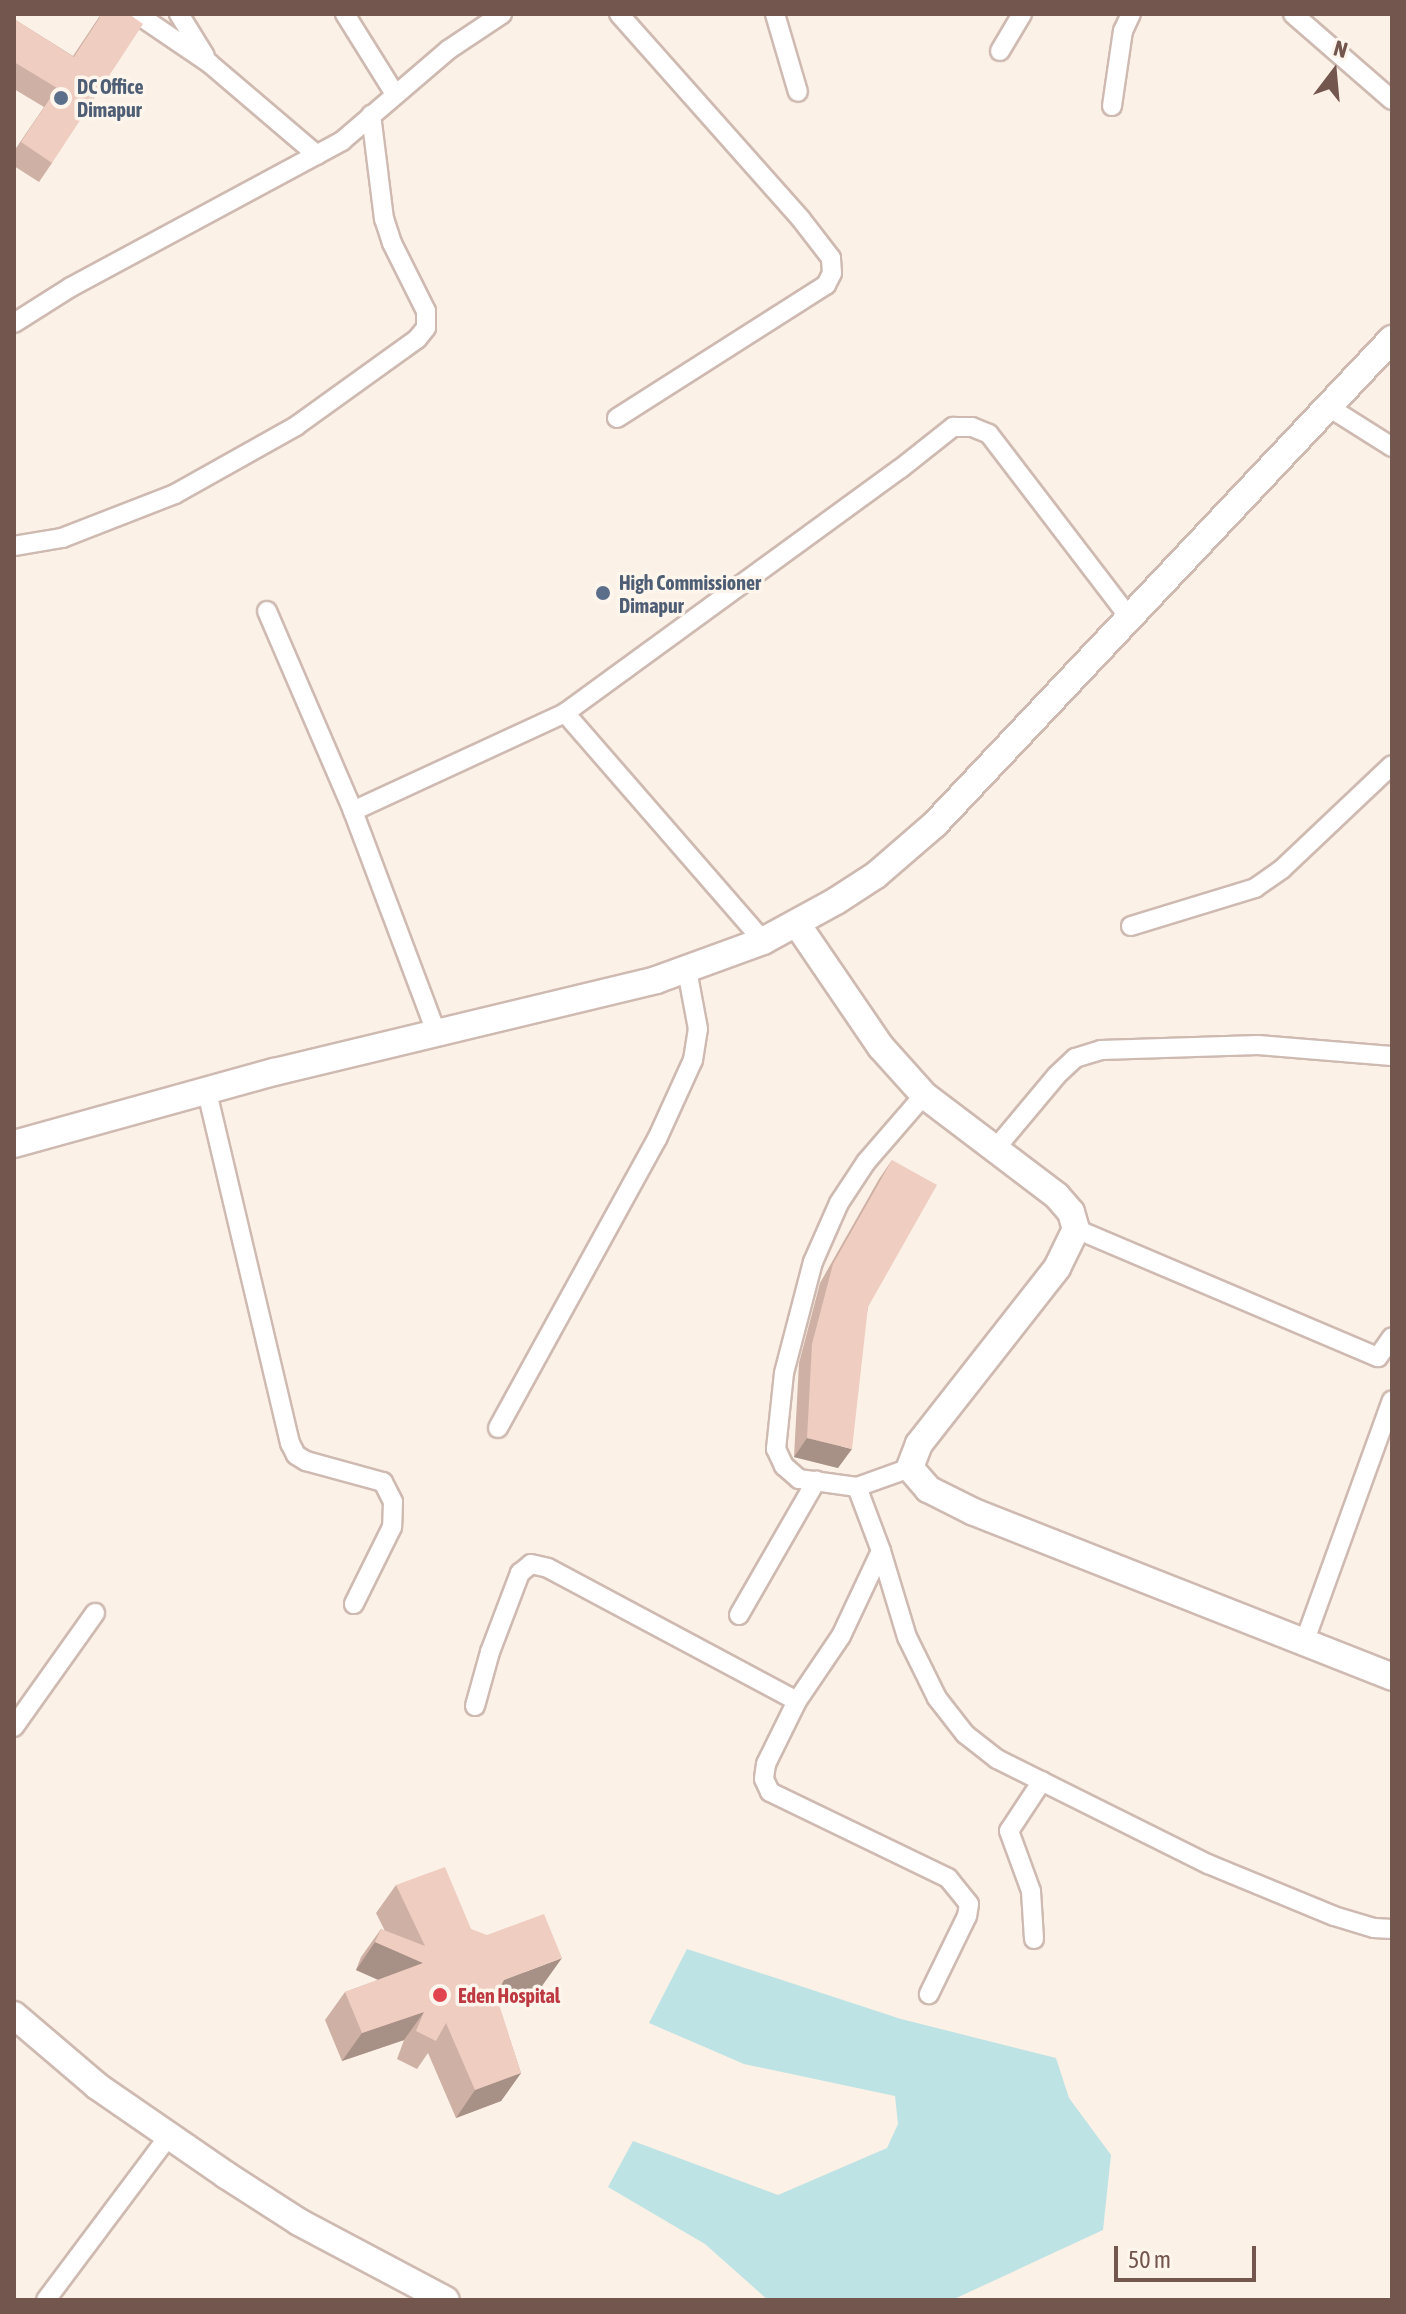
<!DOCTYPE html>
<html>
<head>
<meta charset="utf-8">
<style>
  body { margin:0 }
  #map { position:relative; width:1406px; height:2314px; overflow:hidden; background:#fbf1e7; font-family:"Asap Condensed",sans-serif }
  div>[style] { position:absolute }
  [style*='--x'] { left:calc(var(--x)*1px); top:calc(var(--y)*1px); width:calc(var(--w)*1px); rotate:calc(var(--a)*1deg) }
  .water>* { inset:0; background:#bde3e4 }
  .roads { filter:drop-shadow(2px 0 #cebab1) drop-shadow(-2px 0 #cebab1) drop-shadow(0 2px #cebab1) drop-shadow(0 -2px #cebab1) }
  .street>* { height:18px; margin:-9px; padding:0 9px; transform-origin:9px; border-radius:9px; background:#fff }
  .secondary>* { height:26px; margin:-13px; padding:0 13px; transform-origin:13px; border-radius:13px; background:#fff }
  .wall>* { inset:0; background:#ceb0a5 }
  .shaded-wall>* { inset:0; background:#a79086 }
  .building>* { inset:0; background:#efcdc0 }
  .dots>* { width:22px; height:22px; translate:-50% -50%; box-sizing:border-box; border:4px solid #fef5ed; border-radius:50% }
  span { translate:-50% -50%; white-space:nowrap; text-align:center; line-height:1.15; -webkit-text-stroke:7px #fef5ed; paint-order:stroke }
  .service-label { font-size:20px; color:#4e5e75; font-weight:700 }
  .left { translate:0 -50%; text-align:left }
  .health-label { font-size:20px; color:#be3a42; font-weight:700 }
  .frame { position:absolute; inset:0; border:16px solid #73564d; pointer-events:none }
  .north { position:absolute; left:1294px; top:32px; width:80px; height:80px; -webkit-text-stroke:6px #fef5ed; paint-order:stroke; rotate:16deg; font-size:22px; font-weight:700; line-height:32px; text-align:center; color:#73564d }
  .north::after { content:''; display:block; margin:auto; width:28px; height:36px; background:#73564d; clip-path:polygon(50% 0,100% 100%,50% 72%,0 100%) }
  .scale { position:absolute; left:1114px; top:2246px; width:142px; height:36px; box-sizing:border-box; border:4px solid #73564d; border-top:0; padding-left:10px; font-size:24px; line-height:28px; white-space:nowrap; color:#73564d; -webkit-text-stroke:6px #fef5ed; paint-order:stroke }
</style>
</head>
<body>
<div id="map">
  <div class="water">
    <div style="clip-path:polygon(687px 1949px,901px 2019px,1056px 2058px,1069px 2098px,1111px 2155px,1103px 2230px,952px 2300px,768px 2300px,705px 2244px,608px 2187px,633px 2141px,778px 2195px,887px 2148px,898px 2124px,895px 2096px,744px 2064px,649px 2023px)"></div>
  </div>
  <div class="roads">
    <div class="street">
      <div style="--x:137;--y:14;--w:87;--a:34.2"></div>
      <div style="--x:209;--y:63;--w:142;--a:40.4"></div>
      <div style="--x:179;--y:14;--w:49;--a:58.2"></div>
      <div style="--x:345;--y:14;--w:94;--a:58"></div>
      <div style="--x:775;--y:14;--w:81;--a:73.6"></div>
      <div style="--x:1293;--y:14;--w:131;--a:41"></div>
      <div style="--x:1000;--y:51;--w:43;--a:-59.3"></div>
      <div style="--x:1112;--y:106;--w:76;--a:-81.7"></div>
      <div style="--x:1123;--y:31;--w:19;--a:-65"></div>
      <div style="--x:14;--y:323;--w:67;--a:-32.3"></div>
      <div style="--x:71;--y:287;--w:308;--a:-28.3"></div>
      <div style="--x:342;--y:141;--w:140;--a:-40.6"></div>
      <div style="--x:448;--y:50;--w:65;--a:-33.7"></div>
      <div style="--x:1327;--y:406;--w:77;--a:32.2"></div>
      <div style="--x:617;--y:418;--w:248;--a:-32.5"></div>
      <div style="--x:826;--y:285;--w:13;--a:-63"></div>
      <div style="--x:832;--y:273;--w:15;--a:-94"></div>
      <div style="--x:831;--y:258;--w:49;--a:-127.6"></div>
      <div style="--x:801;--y:219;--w:274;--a:-131.6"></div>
      <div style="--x:14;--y:546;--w:49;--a:-9.5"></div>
      <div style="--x:62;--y:538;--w:121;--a:-21.3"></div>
      <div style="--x:175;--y:494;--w:139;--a:-29.3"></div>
      <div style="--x:296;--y:426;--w:149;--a:-35.7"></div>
      <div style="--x:417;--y:339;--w:14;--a:-51"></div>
      <div style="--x:426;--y:328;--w:17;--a:-90"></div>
      <div style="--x:426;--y:311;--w:76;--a:-116.6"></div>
      <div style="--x:392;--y:243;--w:25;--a:-108"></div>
      <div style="--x:384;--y:219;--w:105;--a:-97.1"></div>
      <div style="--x:267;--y:611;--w:218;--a:66.7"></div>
      <div style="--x:353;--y:811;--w:236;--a:69.4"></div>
      <div style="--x:565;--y:713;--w:414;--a:-36.1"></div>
      <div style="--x:900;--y:469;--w:68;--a:-38.4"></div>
      <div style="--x:953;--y:427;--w:19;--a:0"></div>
      <div style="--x:972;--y:427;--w:18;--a:22"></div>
      <div style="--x:989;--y:434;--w:230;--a:52.6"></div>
      <div style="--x:353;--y:811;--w:234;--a:-24.8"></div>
      <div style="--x:565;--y:713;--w:302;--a:49"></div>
      <div style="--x:1131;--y:926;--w:130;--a:-17"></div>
      <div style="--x:1255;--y:888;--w:33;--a:-35"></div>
      <div style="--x:1282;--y:869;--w:151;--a:-43.4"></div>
      <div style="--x:207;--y:1092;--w:361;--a:76.7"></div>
      <div style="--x:290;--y:1443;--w:13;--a:63"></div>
      <div style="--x:296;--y:1455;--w:12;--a:31"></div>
      <div style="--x:306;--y:1461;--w:80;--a:15.3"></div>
      <div style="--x:383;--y:1482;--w:22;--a:63"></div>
      <div style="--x:393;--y:1502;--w:25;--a:92"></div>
      <div style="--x:392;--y:1527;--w:86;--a:116.3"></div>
      <div style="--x:996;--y:1148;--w:95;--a:-50.1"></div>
      <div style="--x:1057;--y:1075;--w:25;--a:-43"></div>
      <div style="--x:1075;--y:1058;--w:27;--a:-17"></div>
      <div style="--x:1101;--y:1050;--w:157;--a:-1.8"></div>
      <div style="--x:1258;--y:1045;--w:134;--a:4.7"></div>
      <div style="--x:1076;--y:1229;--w:328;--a:23"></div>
      <div style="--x:1378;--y:1357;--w:24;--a:-55"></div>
      <div style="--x:498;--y:1428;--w:330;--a:-61.2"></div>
      <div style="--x:657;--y:1139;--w:87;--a:-65.5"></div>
      <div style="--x:693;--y:1060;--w:31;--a:-81"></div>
      <div style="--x:698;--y:1029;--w:60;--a:-100.6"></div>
      <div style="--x:910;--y:1468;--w:56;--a:160.3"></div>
      <div style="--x:857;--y:1487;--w:59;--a:-172.1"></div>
      <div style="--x:799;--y:1479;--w:20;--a:-139"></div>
      <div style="--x:784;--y:1466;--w:19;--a:-115"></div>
      <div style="--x:776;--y:1449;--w:76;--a:-84"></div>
      <div style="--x:784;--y:1373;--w:115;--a:-75.4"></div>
      <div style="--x:813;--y:1262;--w:64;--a:-66.2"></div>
      <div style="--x:839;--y:1203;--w:49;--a:-56.6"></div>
      <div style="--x:866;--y:1162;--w:89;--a:-49.1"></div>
      <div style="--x:857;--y:1487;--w:68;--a:69.4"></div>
      <div style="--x:881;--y:1551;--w:90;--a:73.2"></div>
      <div style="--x:907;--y:1637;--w:68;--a:63.8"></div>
      <div style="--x:937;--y:1698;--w:46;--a:52.1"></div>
      <div style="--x:965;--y:1734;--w:41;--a:38"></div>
      <div style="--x:997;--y:1759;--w:236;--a:26.5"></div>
      <div style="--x:1208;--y:1864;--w:136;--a:22.4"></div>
      <div style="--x:1334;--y:1916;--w:42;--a:16.7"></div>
      <div style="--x:1374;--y:1928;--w:18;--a:3"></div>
      <div style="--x:739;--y:1615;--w:155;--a:-60.1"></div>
      <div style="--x:1304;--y:1643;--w:258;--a:-70.1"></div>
      <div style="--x:797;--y:1701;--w:78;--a:-55.9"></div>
      <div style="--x:841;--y:1636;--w:94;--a:-64.8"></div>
      <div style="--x:475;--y:1706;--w:56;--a:-74.5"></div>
      <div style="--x:490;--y:1652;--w:85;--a:-69.2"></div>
      <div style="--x:520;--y:1573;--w:14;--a:-39"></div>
      <div style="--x:531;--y:1564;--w:17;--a:13"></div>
      <div style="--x:548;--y:1568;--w:282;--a:28.1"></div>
      <div style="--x:797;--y:1701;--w:70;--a:116.2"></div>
      <div style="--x:766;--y:1764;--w:15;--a:98"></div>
      <div style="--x:764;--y:1779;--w:14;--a:65"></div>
      <div style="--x:770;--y:1792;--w:198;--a:25.8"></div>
      <div style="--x:948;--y:1878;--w:33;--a:51"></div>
      <div style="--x:969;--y:1904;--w:12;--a:99"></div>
      <div style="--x:967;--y:1916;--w:87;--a:116"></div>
      <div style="--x:14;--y:1727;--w:140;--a:-54.6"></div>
      <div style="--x:1034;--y:1939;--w:48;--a:-93.6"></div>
      <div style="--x:1031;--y:1891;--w:64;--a:-110.1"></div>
      <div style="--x:1009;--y:1831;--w:60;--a:-56.6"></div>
      <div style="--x:46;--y:2300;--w:207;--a:-53.2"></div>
    </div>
    <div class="secondary">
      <div style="--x:797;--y:924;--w:149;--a:55.7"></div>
      <div style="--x:881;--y:1047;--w:64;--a:48.1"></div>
      <div style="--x:924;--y:1095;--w:167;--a:37.2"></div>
      <div style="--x:1057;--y:1196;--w:21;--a:49"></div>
      <div style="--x:1071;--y:1212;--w:18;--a:74"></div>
      <div style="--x:1076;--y:1229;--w:43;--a:116"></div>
      <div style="--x:1057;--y:1268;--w:224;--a:128.1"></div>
      <div style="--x:919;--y:1444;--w:26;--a:111"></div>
      <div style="--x:910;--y:1468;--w:28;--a:49"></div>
      <div style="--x:928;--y:1489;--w:51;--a:26.6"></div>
      <div style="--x:974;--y:1512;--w:449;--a:21.5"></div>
      <div style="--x:14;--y:1144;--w:270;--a:-15.5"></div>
      <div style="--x:274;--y:1072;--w:393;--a:-13.5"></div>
      <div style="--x:656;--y:980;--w:114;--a:-20"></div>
      <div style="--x:763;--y:941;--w:83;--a:-28.7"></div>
      <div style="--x:836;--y:901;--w:48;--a:-33"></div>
      <div style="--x:876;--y:875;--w:77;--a:-40.8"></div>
      <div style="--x:934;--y:825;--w:668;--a:-46.7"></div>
      <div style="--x:14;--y:2015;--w:109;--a:40.5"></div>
      <div style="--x:97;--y:2086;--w:157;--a:34.6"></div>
      <div style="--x:226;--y:2175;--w:87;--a:32.8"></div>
      <div style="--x:299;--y:2222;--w:166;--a:28"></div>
    </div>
  </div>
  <div class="wall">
    <div style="clip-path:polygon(101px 14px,52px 163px,39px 182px,14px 166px,14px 151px,44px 107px,14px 89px,14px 19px,73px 56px)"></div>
    <div style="clip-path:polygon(892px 1160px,868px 1307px,838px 1468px,794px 1457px,799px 1363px,820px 1283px,879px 1179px)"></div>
    <div style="clip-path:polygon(396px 1885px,471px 1929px,542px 1986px,498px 2003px,521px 2073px,501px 2101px,456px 2118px,428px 2053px,417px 2069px,397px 2059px,404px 2040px,342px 2061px,325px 2020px,345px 1992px,378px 1980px,356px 1970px,361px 1957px,381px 1929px,385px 1931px,376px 1913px)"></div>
  </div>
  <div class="shaded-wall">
    <div style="clip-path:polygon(807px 1438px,852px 1449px,838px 1468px,794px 1457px)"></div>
    <div style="clip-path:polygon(375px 1942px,423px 1963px,404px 1991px,356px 1970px)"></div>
    <div style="clip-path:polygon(562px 1958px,542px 1986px,485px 2008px,504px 1980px)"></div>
    <div style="clip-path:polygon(424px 2012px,404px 2040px,342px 2061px,362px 2033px)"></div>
    <div style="clip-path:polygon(521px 2073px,501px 2101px,456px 2118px,475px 2090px)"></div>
  </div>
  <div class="building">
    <div style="clip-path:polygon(102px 14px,129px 14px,143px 24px,52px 163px,21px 142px,57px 88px,14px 62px,14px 19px,74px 57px)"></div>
    <div style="clip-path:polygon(892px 1160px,937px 1185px,868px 1307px,852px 1449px,807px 1438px,812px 1344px,833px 1264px)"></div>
    <div style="clip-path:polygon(445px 1867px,471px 1929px,487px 1935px,544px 1914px,562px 1958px,504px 1980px,496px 1995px,521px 2073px,475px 2090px,446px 2023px,436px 2041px,416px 2031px,424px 2012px,362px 2033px,345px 1992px,423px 1963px,375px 1942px,381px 1929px,425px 1946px,396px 1885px)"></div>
  </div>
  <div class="dots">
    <div style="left:61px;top:98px;background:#5c6f8a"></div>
    <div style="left:603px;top:593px;background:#5c6f8a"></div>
    <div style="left:440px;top:1995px;background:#e0444e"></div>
  </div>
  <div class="service-label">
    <span class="left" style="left:77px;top:98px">DC Office<br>Dimapur</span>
    <span class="left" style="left:619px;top:594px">High Commissioner<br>Dimapur</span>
  </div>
  <div class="health-label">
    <span class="left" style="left:458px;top:1995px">Eden Hospital</span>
  </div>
  <div class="frame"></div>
  <div class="north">N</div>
  <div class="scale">50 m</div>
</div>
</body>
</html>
